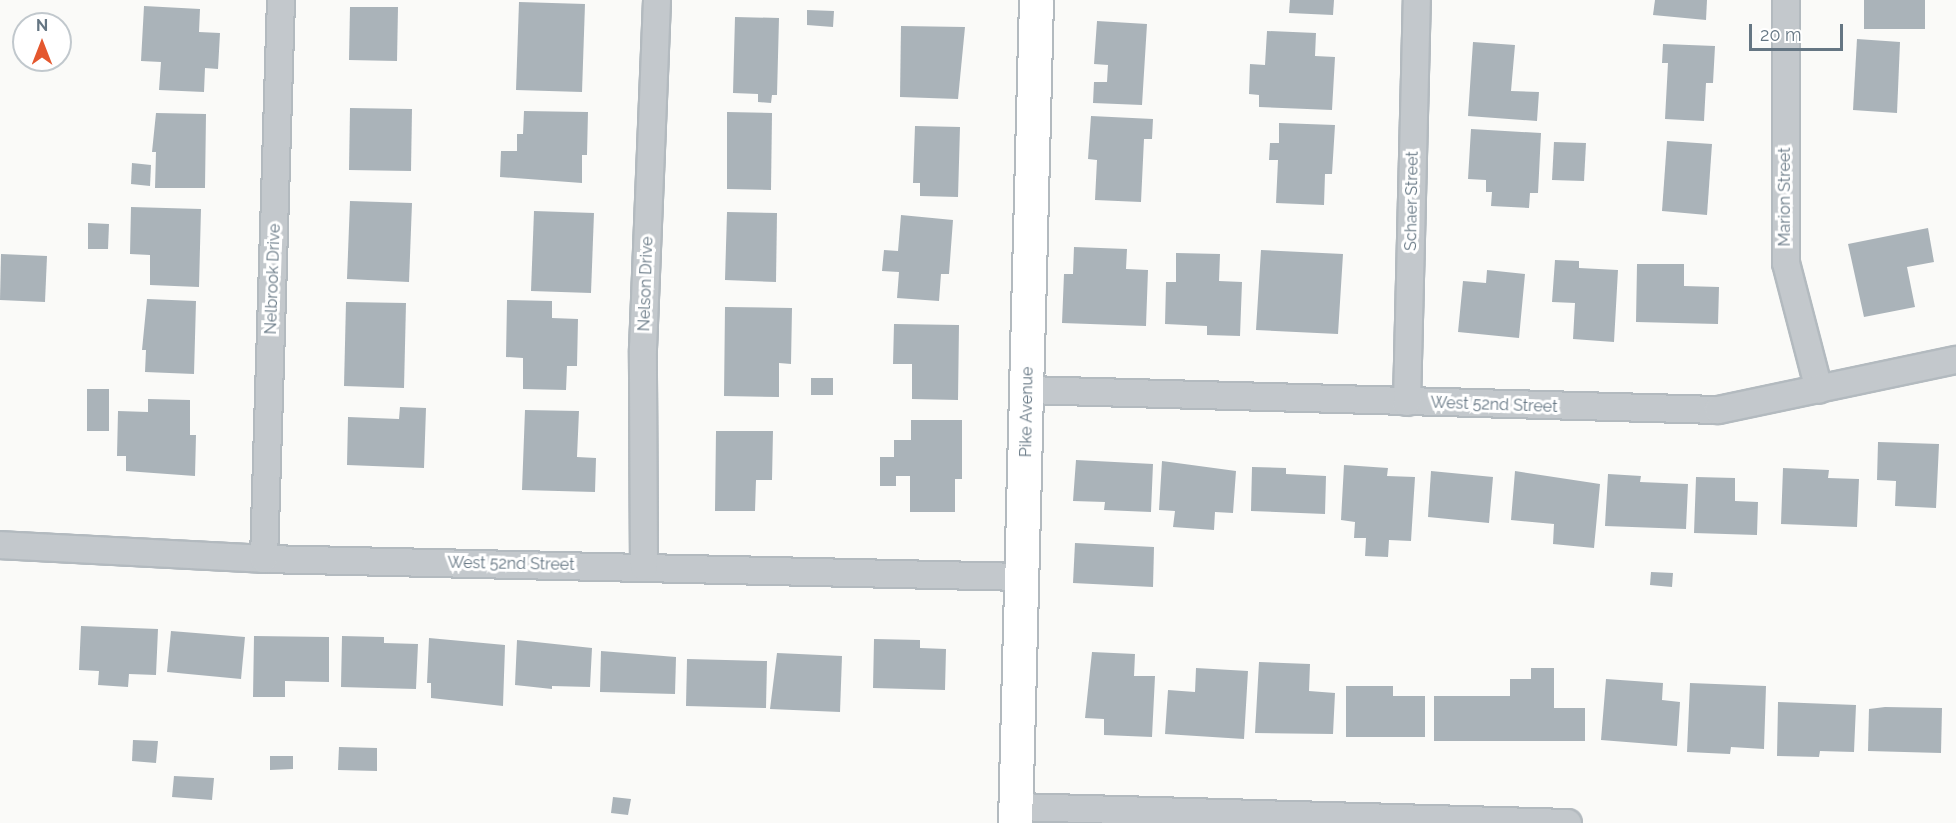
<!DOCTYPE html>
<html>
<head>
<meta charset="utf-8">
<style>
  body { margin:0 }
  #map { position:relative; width:1956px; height:823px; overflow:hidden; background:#fafaf8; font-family:Raleway,sans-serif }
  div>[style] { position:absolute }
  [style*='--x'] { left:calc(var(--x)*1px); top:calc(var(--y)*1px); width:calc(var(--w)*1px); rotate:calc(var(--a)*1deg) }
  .building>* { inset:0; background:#aab3b9 }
  .roads { filter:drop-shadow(2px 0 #b3babf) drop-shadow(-2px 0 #b3babf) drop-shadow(0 2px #b3babf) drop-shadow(0 -2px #b3babf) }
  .street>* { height:26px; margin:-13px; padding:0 13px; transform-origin:13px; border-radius:13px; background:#c3c8cc }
  .secondary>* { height:33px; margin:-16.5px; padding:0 16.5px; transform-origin:16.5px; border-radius:16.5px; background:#fff }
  span { translate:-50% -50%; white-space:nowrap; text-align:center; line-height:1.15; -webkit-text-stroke:6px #fff; paint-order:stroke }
  .street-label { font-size:16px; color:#657683 }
  .north { position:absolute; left:12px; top:12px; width:60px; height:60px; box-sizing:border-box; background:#fff; border:2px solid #c1c8cd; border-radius:50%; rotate:0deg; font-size:16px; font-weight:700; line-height:24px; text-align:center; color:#657683 }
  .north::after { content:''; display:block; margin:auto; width:21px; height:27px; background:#e4572e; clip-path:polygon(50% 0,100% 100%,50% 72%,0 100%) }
  .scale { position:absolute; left:1749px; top:24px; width:94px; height:27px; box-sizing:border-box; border:3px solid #657683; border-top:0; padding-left:8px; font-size:18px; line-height:21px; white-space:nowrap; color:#657683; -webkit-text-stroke:4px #fff; paint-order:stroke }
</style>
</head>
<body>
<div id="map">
  <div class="building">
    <div style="clip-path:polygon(1290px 0,1334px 0,1333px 15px,1289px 13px)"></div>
    <div style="clip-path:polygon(1655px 0,1707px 0,1706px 20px,1653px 15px)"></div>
    <div style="clip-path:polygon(1864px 0,1925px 0,1925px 29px,1864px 29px)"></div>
    <div style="clip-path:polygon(519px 2px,585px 4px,582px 92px,516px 90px)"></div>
    <div style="clip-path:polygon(144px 6px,200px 9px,199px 32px,220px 33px,218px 69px,205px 68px,204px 92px,159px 90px,161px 62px,141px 61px)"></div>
    <div style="clip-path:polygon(350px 7px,398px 7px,397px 61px,349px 60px)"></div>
    <div style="clip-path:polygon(807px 10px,834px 11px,833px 27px,807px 25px)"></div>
    <div style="clip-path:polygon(735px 17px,779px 18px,777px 95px,772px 95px,771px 103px,758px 102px,758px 94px,733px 93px)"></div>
    <div style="clip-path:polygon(1097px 21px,1147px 24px,1142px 105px,1093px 103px,1094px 82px,1107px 82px,1108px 65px,1094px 64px)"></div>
    <div style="clip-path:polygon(901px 26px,965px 27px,958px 99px,900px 97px)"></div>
    <div style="clip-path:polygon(1267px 31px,1316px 33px,1315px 56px,1335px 57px,1332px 110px,1259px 107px,1259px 95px,1249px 94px,1250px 64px,1265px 65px)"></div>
    <div style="clip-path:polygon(1857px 39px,1900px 42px,1897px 113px,1853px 110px)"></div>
    <div style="clip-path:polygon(1473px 42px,1515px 45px,1511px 91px,1539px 92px,1537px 121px,1468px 116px)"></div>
    <div style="clip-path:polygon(1663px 44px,1715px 46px,1713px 83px,1706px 83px,1704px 121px,1665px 119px,1668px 63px,1662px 63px)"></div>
    <div style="clip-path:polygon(350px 108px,412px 109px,411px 171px,349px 170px)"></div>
    <div style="clip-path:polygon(524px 111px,588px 112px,587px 155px,582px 155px,582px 183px,500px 177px,501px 151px,517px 151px,517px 134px,523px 134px)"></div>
    <div style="clip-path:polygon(727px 112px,772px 113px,771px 190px,727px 189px)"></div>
    <div style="clip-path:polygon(156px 113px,206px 114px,205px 188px,155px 188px,156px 152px,152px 152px)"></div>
    <div style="clip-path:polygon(1091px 116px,1153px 119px,1152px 139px,1144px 139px,1141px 202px,1095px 200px,1097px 160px,1088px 159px)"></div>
    <div style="clip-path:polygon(1279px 123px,1335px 125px,1332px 174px,1325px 174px,1324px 205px,1276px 203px,1278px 160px,1269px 160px,1270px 143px,1279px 143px)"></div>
    <div style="clip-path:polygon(915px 126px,960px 127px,958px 197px,920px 196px,920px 183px,913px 183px)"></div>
    <div style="clip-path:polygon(1471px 129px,1541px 133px,1538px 193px,1530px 193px,1529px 208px,1491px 206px,1492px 192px,1486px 192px,1486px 180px,1468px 179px)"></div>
    <div style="clip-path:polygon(1667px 141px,1712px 144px,1707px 215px,1662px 211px)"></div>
    <div style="clip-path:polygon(1554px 142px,1586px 143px,1584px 181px,1552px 180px)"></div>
    <div style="clip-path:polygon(132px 163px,151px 165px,150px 186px,131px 184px)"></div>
    <div style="clip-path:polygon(350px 201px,412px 203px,409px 282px,347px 279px)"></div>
    <div style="clip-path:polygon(131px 207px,201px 209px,199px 287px,150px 285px,150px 255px,130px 254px)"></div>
    <div style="clip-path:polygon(534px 211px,594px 213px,591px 293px,531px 291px)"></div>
    <div style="clip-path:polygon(727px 212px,777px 213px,776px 282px,725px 280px)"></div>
    <div style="clip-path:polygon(901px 215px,953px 220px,949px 274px,941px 274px,939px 301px,897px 298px,899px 272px,882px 271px,884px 250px,898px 251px)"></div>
    <div style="clip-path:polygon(88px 223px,109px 224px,108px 249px,88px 249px)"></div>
    <div style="clip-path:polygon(1928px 228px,1934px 262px,1907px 267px,1915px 307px,1864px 317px,1848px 244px)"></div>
    <div style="clip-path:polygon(1074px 247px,1127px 249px,1126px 269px,1148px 270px,1146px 326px,1062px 323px,1064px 274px,1073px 274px)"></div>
    <div style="clip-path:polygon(1261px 250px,1343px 254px,1338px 334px,1256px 330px)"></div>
    <div style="clip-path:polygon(1176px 253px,1220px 254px,1219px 281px,1242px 282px,1240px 336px,1207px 335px,1207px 326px,1165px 324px,1166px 282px,1176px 282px)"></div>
    <div style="clip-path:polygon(1px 254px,47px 256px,45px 302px,0 300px)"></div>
    <div style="clip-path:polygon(1555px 260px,1579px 261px,1579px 268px,1618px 270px,1614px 342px,1573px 339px,1575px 303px,1552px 302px)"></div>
    <div style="clip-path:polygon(1637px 264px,1684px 264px,1684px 286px,1719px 287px,1718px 324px,1636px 322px)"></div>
    <div style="clip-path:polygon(1487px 270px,1525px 274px,1519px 338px,1458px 332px,1463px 281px,1486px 283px)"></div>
    <div style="clip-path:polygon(147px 299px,196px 301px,194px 374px,145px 372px,146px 350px,142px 350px)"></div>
    <div style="clip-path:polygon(507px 300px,552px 301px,552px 318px,578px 319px,577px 366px,567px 366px,566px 390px,523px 389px,523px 358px,506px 357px)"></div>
    <div style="clip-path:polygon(346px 302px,406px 303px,404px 388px,344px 386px)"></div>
    <div style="clip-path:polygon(725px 307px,792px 308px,791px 364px,779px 363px,779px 397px,724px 396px)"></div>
    <div style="clip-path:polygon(894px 324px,959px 325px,958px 400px,912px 399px,912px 364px,893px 364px)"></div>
    <div style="clip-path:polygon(811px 378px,833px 378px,833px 395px,811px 395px)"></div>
    <div style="clip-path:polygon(87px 389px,109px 389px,109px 431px,87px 431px)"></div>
    <div style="clip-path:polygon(148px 399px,190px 400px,190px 435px,196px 435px,195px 476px,126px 471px,126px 456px,117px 456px,118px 411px,148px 412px)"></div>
    <div style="clip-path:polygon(400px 407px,426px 408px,424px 468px,347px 465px,348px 417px,399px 419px)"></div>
    <div style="clip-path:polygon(525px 410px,579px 411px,577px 457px,596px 458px,595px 492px,522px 490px)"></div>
    <div style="clip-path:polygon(911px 420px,962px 420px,962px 479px,955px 479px,955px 512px,910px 512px,910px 476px,896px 476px,896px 486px,880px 486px,880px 457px,894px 457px,894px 440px,911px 440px)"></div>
    <div style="clip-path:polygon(716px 431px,773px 431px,772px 480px,756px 480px,755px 511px,715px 511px)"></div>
    <div style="clip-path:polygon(1878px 442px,1939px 444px,1936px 508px,1895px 506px,1896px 481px,1877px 480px)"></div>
    <div style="clip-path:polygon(1076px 460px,1153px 464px,1151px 512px,1104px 510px,1105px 502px,1073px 501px)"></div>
    <div style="clip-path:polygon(1162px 461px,1236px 471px,1233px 513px,1215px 512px,1214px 530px,1173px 527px,1175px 511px,1159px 510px)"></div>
    <div style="clip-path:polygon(1344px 465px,1388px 468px,1387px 476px,1415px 477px,1411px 541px,1389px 540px,1388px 557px,1365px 556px,1366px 538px,1354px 538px,1355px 522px,1341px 520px)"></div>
    <div style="clip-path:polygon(1252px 467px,1286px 468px,1286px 474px,1326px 476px,1325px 514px,1251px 511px)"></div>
    <div style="clip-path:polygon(1783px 468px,1829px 470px,1828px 478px,1859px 479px,1857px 527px,1781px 524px)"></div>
    <div style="clip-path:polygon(1431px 471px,1493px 477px,1489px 523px,1428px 517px)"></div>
    <div style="clip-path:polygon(1515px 471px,1600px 484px,1594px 548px,1553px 544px,1554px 524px,1511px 520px)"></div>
    <div style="clip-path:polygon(1608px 474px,1641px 476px,1640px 482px,1688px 484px,1686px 529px,1605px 526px)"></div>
    <div style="clip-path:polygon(1696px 477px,1735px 478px,1735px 501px,1758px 502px,1757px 535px,1694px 533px)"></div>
    <div style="clip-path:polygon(1075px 543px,1154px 547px,1153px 587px,1073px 583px)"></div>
    <div style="clip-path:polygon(1651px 572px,1673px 573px,1672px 587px,1650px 585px)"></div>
    <div style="clip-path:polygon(81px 626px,158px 629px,156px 675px,129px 674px,128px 687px,98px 685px,99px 671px,79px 670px)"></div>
    <div style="clip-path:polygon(171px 631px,245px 637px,241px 679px,167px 672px)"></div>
    <div style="clip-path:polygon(254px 636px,329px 637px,329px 682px,285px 681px,285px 697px,253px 697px)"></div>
    <div style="clip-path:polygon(342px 636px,384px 637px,384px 643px,418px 644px,416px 689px,341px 687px)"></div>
    <div style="clip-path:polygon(429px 638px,505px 645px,503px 706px,431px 698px,431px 683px,427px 683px)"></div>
    <div style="clip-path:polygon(874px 639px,920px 640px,920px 648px,946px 649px,945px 690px,873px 688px)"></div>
    <div style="clip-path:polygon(517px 640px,592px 648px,590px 687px,552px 686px,552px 689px,515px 685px)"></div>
    <div style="clip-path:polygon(601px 651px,676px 657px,675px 694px,600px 692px)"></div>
    <div style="clip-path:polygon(1092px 652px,1135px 654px,1134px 676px,1155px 676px,1152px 737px,1104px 735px,1104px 719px,1085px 718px)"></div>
    <div style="clip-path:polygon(777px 653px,842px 656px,840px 712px,770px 709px)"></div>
    <div style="clip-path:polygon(687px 659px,767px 661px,766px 708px,686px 706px)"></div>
    <div style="clip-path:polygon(1259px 662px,1310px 664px,1309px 691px,1335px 693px,1333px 734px,1255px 733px)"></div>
    <div style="clip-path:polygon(1196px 668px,1248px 671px,1244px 739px,1165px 734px,1168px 690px,1195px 692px)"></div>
    <div style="clip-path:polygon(1531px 668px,1554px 668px,1554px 708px,1585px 708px,1585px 741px,1434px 741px,1434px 696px,1510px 696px,1510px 679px,1531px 679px)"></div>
    <div style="clip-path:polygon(1606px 679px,1663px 683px,1662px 700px,1680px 702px,1677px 746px,1601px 740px)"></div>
    <div style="clip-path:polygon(1690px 683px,1766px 686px,1764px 749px,1731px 747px,1730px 754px,1687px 752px)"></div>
    <div style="clip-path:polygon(1346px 686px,1393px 686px,1393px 696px,1425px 696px,1425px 737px,1346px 737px)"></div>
    <div style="clip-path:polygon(1778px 702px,1856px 705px,1854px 752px,1820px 751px,1819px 757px,1777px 756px)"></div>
    <div style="clip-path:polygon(1885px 707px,1942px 708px,1941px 753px,1868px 751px,1869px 709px)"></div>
    <div style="clip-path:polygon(133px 740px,158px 741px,156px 763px,132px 761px)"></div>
    <div style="clip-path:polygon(339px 747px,377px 748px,377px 771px,338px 770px)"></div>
    <div style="clip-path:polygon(270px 756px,293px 756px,293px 769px,270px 770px)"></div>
    <div style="clip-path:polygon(174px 776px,214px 778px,212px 800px,172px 797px)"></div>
    <div style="clip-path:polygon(613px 797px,631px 799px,628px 815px,611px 813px)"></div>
  </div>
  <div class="roads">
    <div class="street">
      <div style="--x:1786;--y:0;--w:263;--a:90"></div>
      <div style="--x:1786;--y:263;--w:131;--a:75.4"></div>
      <div style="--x:1027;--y:390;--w:691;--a:1.66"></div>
      <div style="--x:1718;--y:410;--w:243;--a:-11.9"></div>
      <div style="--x:1407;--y:402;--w:402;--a:-88.6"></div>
      <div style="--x:0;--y:545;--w:264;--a:3"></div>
      <div style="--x:264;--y:559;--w:758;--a:1.36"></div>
      <div style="--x:264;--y:559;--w:559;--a:-88.26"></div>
      <div style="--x:644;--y:567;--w:218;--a:-90.3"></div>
      <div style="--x:643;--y:349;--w:349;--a:-87.7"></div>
      <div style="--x:1016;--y:807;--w:552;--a:1.66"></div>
    </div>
    <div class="secondary">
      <div style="--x:1015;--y:823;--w:823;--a:-88.54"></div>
    </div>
  </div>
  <div class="street-label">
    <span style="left:1785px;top:197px;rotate:-90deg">Marion Street</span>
    <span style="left:1412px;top:201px;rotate:-89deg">Schaer Street</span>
    <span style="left:273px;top:279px;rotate:-88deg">Nelbrook Drive</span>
    <span style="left:646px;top:284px;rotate:-88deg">Nelson Drive</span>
    <span style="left:1494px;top:405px;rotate:2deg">West 52nd Street</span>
    <span style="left:1027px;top:412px;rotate:-89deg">Pike Avenue</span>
    <span style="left:511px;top:564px;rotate:1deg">West 52nd Street</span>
  </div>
  <div class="north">N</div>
  <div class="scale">20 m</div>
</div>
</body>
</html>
